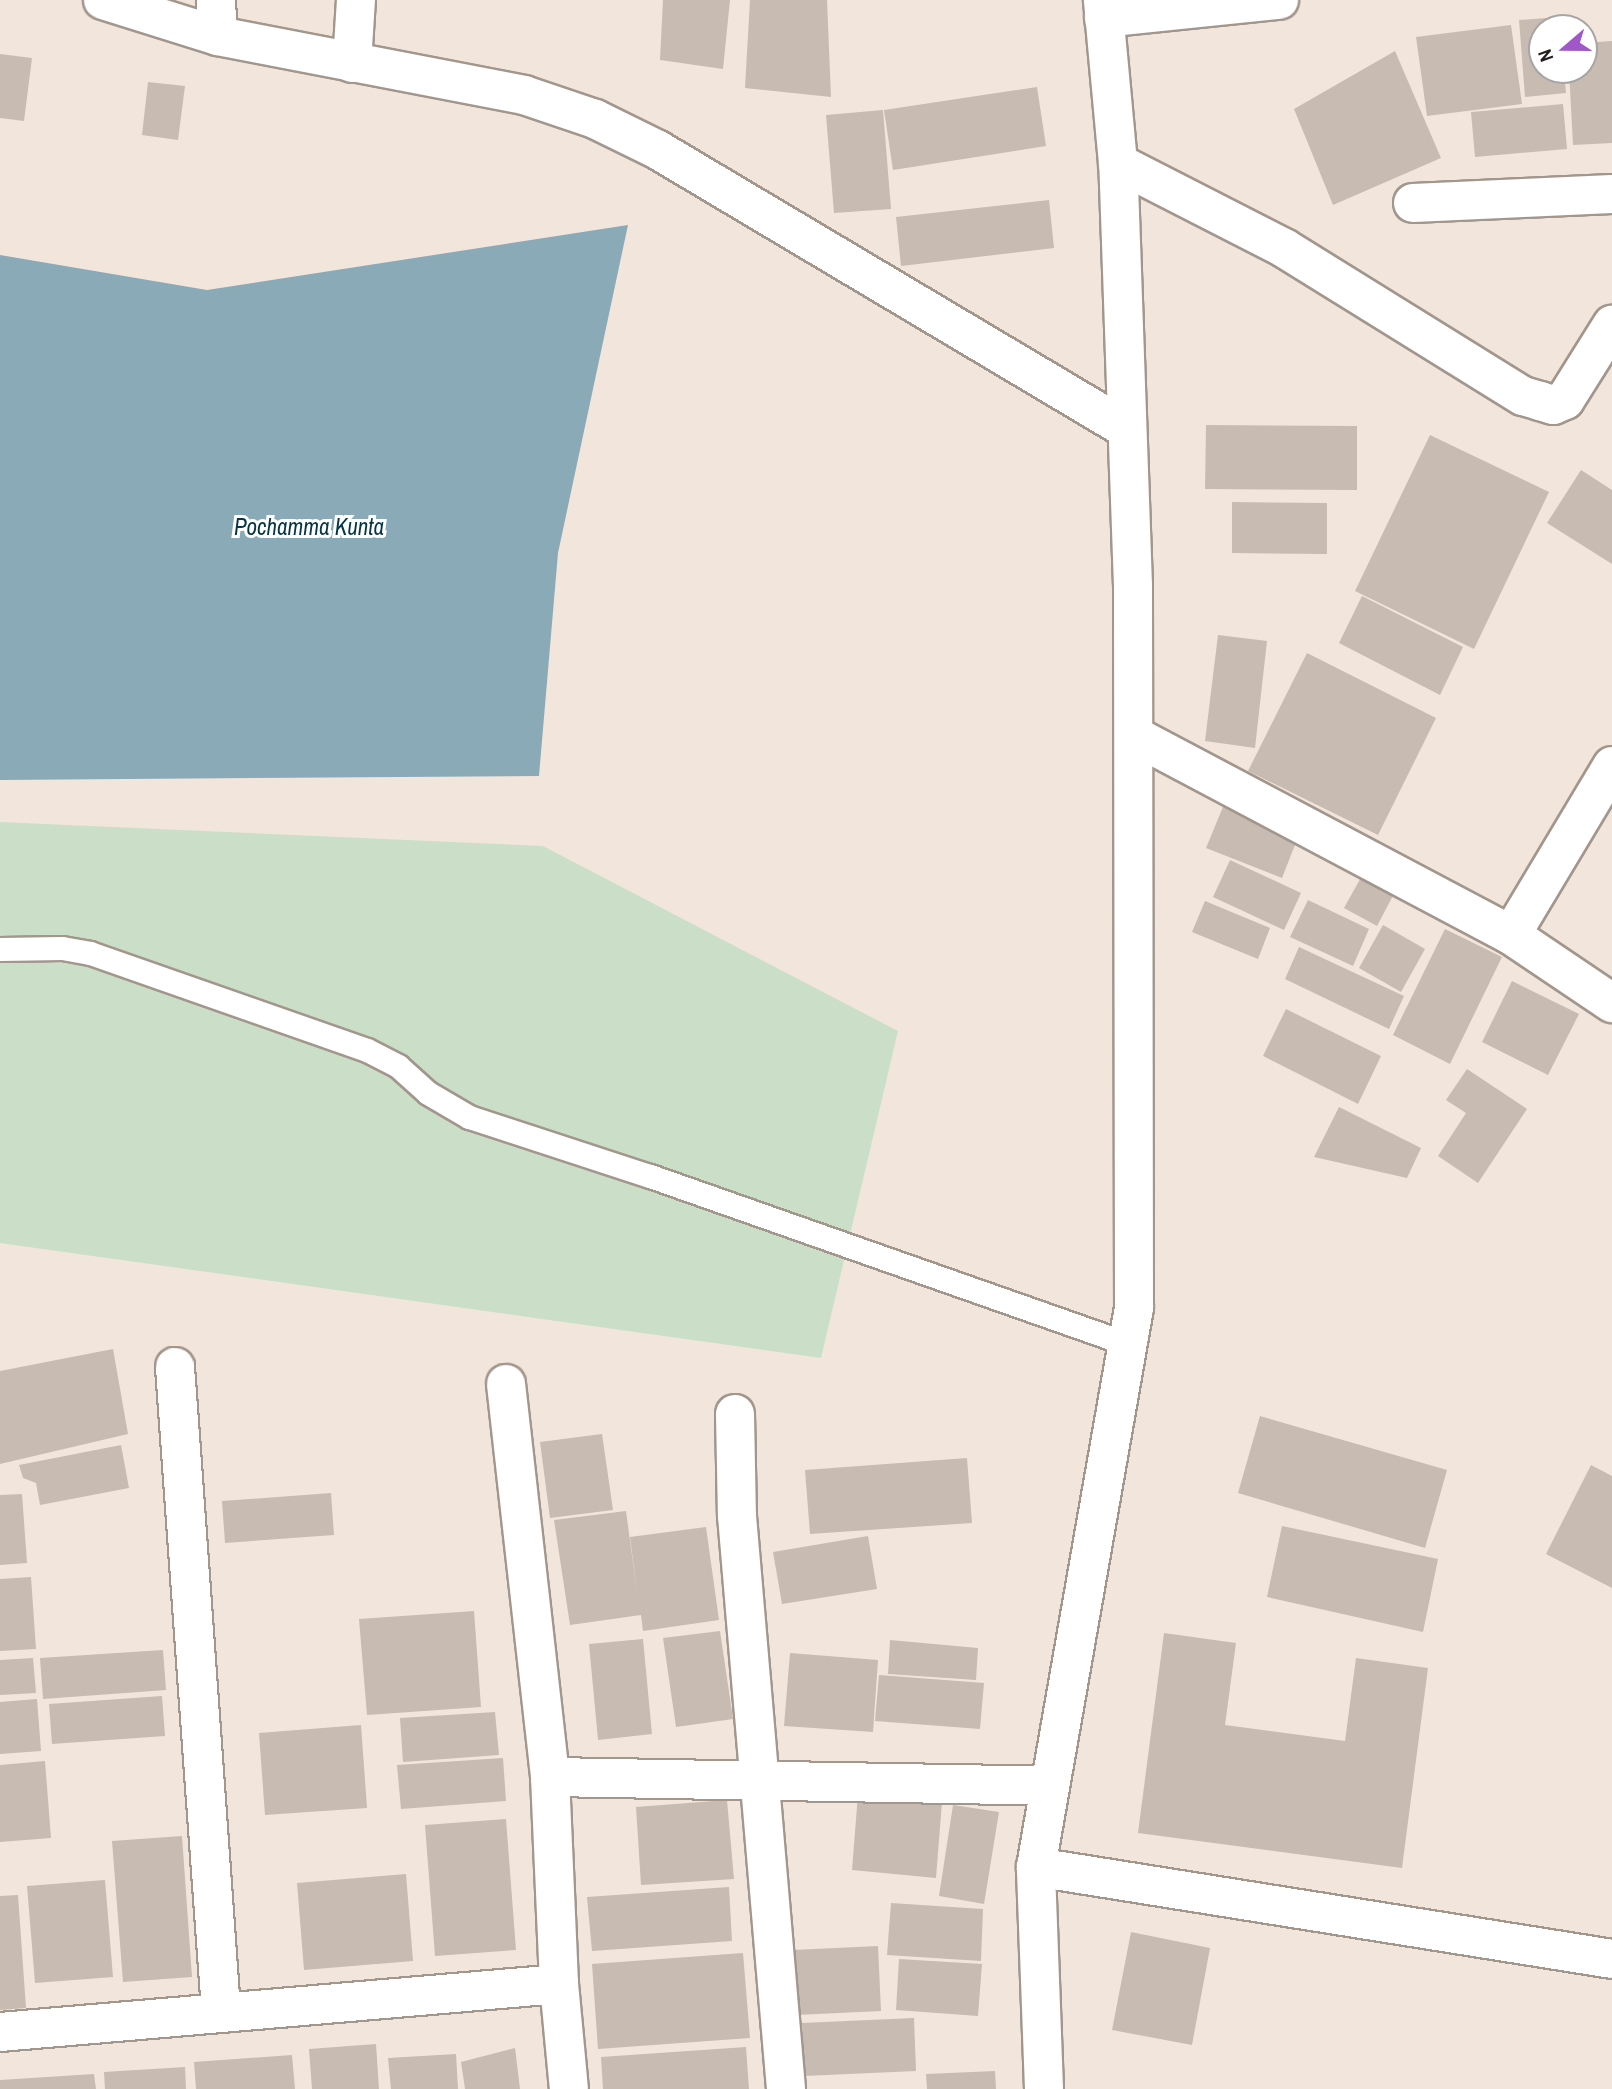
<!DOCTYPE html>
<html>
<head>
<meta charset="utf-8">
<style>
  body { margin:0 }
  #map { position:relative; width:1612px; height:2089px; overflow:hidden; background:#f2e6dc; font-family:"Archivo Narrow",sans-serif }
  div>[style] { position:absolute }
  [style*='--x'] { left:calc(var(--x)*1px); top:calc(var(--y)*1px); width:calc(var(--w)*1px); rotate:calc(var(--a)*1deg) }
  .green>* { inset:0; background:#cbdfc8 }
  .water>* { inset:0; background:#8aaab8 }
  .building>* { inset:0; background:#c7bbb2 }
  .roads { filter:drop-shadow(2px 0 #a2968d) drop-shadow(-2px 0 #a2968d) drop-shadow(0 2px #a2968d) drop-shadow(0 -2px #a2968d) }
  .service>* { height:23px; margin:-11.5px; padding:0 11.5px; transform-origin:11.5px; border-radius:11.5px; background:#fff }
  .minor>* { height:38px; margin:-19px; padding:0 19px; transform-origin:19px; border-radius:19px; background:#fff }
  span { translate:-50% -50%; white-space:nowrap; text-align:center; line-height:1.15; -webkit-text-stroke:6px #fff; paint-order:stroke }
  .water-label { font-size:23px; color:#043646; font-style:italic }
  .north { position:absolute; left:1528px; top:14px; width:70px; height:70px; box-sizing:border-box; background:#fff; border:2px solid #a7a5a4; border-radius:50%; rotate:250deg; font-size:19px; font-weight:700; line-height:28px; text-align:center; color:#231e1b }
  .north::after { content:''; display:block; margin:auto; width:24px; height:32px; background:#a057ca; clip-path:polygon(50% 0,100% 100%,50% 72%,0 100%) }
</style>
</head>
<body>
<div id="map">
  <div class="green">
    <div style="clip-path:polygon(0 822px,543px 846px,898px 1031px,821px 1358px,0 1243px)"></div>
  </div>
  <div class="water">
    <div style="clip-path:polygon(628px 225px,558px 553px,539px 776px,0 780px,0 255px,207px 290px)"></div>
  </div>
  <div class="building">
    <div style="clip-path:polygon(663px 0,730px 0,723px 69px,660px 60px)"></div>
    <div style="clip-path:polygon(750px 0,827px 0,831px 97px,745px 88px)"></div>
    <div style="clip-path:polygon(1559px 17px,1560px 28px,1542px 28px,1542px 70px,1564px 70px,1566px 93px,1525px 97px,1519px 20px)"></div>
    <div style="clip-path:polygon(1511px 25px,1522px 104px,1427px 116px,1416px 37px)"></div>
    <div style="clip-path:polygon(1612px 41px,1612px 143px,1573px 145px,1569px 70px,1584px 70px,1584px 43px)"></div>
    <div style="clip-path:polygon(1395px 51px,1441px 158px,1333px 205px,1294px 109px)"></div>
    <div style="clip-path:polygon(0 54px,32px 58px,24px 121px,0 118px)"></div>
    <div style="clip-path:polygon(148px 82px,185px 86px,178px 140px,142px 135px)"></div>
    <div style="clip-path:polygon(1037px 87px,1046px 146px,893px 170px,884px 110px)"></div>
    <div style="clip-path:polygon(1563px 104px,1567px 149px,1475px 157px,1471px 112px)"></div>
    <div style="clip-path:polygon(883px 110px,891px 209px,834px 213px,826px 115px)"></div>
    <div style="clip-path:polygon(1049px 200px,1054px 248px,901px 266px,896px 217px)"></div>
    <div style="clip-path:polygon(1206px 425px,1357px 426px,1357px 490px,1205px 489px)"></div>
    <div style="clip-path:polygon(1430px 435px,1549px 492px,1474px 649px,1355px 591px)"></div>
    <div style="clip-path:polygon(1581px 470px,1612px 490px,1612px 564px,1547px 523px)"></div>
    <div style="clip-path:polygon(1232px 502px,1327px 503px,1327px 554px,1232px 553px)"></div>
    <div style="clip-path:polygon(1362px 596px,1463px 647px,1440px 695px,1339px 643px)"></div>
    <div style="clip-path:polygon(1218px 635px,1267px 641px,1255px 748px,1205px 741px)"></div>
    <div style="clip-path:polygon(1307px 653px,1436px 718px,1378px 835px,1248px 771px)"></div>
    <div style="clip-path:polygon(1225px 802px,1300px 832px,1282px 878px,1206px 848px)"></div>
    <div style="clip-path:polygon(1230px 860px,1301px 893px,1284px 930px,1213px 897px)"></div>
    <div style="clip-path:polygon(1364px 872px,1396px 890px,1377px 926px,1344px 908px)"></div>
    <div style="clip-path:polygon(1308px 900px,1369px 929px,1353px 966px,1290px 937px)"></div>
    <div style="clip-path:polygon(1205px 901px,1270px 928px,1258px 959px,1192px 932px)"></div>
    <div style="clip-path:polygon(1383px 925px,1425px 949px,1401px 992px,1359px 968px)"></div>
    <div style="clip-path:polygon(1445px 929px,1502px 957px,1450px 1064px,1393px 1035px)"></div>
    <div style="clip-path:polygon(1299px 947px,1404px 996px,1389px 1029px,1285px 979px)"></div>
    <div style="clip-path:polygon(1512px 981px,1579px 1014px,1548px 1075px,1482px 1042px)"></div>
    <div style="clip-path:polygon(1286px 1009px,1381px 1056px,1358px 1104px,1263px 1056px)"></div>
    <div style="clip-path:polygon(1467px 1069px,1527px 1109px,1478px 1183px,1438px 1156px,1466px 1113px,1446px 1100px)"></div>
    <div style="clip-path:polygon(1339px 1107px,1421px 1148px,1407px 1178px,1314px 1157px)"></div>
    <div style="clip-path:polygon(113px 1349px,128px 1434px,0 1464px,0 1371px)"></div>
    <div style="clip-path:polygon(1260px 1416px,1447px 1470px,1425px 1548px,1238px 1493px)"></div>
    <div style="clip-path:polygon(602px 1434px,613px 1510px,550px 1518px,540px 1442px)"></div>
    <div style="clip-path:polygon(121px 1445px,129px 1488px,40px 1505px,36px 1483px,23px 1478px,19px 1465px)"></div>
    <div style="clip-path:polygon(967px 1458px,972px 1523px,810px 1534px,805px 1470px)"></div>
    <div style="clip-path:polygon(1591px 1465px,1612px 1476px,1612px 1588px,1546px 1554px)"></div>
    <div style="clip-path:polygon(331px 1493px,334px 1535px,225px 1543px,222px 1501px)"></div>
    <div style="clip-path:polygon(22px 1494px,27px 1563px,0 1565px,0 1495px)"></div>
    <div style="clip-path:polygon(626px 1511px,638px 1600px,630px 1537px,706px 1527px,719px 1620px,643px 1631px,641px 1615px,570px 1625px,554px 1520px)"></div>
    <div style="clip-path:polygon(1282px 1526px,1438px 1559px,1423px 1632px,1267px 1597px)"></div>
    <div style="clip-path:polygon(868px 1536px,877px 1589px,782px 1604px,773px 1552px)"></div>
    <div style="clip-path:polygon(31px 1577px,36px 1649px,0 1651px,0 1579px)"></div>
    <div style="clip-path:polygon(474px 1611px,481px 1707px,367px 1715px,359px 1619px)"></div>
    <div style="clip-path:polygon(720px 1631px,733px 1719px,676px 1727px,663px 1638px)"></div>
    <div style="clip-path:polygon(1164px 1633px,1236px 1643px,1225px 1725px,1345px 1741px,1356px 1658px,1428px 1668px,1402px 1868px,1138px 1833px)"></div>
    <div style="clip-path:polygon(643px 1639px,652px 1734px,598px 1740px,589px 1644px)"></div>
    <div style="clip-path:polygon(890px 1640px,978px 1648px,976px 1680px,888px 1674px)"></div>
    <div style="clip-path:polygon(163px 1650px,166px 1690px,43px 1699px,40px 1658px)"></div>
    <div style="clip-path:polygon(790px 1653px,878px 1660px,873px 1732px,784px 1726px)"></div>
    <div style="clip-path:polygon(33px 1658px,36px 1693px,0 1695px,0 1660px)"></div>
    <div style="clip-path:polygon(879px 1675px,984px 1683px,980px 1729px,875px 1721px)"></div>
    <div style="clip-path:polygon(162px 1696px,165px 1736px,52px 1744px,49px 1704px)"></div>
    <div style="clip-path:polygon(37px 1699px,41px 1751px,0 1754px,0 1702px)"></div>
    <div style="clip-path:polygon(495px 1712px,499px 1755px,403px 1762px,400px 1718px)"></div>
    <div style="clip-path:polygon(361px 1725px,367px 1808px,265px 1815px,259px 1733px)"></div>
    <div style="clip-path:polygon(503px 1758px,506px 1801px,401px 1809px,397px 1765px)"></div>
    <div style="clip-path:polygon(45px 1761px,51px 1838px,0 1842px,0 1765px)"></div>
    <div style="clip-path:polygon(858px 1794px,942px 1802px,936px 1878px,852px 1870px)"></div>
    <div style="clip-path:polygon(727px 1800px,734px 1879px,641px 1885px,636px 1807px)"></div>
    <div style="clip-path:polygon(953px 1805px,999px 1812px,984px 1904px,939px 1896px)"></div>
    <div style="clip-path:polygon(506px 1819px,516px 1950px,435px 1956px,425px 1825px)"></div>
    <div style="clip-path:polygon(182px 1836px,192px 1977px,123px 1982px,112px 1841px)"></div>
    <div style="clip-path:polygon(406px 1874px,413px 1961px,304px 1970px,297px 1883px)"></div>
    <div style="clip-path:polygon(105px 1880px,113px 1977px,35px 1983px,27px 1886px)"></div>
    <div style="clip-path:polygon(729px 1887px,732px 1941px,592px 1951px,587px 1897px)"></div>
    <div style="clip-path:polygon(18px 1895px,26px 2008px,0 2010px,0 1896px)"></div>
    <div style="clip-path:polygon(891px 1903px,983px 1909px,981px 1961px,887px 1955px)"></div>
    <div style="clip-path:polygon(1131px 1932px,1210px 1948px,1192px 2045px,1112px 2030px)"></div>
    <div style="clip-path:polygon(878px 1946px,881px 2011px,796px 2015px,793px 1950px)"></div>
    <div style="clip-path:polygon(743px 1953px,750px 2038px,598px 2049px,592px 1964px)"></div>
    <div style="clip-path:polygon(899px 1959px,982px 1964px,978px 2016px,896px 2010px)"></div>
    <div style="clip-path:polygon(914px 2018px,916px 2071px,804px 2076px,802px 2023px)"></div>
    <div style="clip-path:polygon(376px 2044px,379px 2089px,312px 2089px,309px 2049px)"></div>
    <div style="clip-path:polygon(746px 2047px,749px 2089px,603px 2089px,601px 2057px)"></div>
    <div style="clip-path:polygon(515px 2048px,520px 2089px,465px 2089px,461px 2062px)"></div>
    <div style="clip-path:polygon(456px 2054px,458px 2089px,391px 2089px,388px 2058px)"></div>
    <div style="clip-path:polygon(292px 2055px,295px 2089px,196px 2089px,194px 2062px)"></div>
    <div style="clip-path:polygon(185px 2067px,186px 2089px,105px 2089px,104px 2072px)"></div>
    <div style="clip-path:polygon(995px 2071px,996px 2089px,927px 2089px,926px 2074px)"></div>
    <div style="clip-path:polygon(94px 2074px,96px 2089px,0 2089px,0 2080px)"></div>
  </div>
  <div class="roads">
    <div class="service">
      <div style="--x:0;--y:949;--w:62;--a:-0.9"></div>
      <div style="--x:62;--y:948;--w:28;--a:10"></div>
      <div style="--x:90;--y:953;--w:293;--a:19.3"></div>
      <div style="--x:367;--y:1050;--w:35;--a:27"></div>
      <div style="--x:398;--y:1066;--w:40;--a:42"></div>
      <div style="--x:428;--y:1093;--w:48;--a:30.3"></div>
      <div style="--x:469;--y:1117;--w:190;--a:18.1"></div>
      <div style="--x:650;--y:1176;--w:507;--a:19.36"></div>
    </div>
    <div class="minor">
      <div style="--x:103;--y:0;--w:121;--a:17.4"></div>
      <div style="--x:218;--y:36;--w:312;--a:10.9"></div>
      <div style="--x:524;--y:95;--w:75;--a:18.7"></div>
      <div style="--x:595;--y:119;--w:70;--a:26.2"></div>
      <div style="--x:658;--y:150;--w:543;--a:30.76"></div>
      <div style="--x:216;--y:0;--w:36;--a:87"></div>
      <div style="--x:1104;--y:18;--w:176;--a:-5.9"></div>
      <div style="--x:352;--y:63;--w:63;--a:-86.4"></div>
      <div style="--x:1118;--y:163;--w:186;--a:27.1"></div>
      <div style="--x:1284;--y:248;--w:281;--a:31.8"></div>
      <div style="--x:1523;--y:396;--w:18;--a:16"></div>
      <div style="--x:1540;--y:401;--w:14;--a:17"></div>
      <div style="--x:1553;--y:405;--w:13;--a:-23"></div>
      <div style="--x:1565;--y:400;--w:89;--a:-57.9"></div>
      <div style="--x:1413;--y:203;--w:199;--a:-2.6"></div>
      <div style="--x:1135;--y:736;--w:425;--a:27.9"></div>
      <div style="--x:1511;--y:935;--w:197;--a:-59.1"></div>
      <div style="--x:1511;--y:935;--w:122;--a:34"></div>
      <div style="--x:175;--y:1367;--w:646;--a:85.91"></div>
      <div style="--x:506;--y:1384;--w:395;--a:83.6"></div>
      <div style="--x:550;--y:1777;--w:207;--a:87.5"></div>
      <div style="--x:559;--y:1984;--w:105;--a:84.6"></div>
      <div style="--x:735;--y:1414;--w:102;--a:88.9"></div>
      <div style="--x:737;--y:1516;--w:575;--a:85.11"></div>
      <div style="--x:550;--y:1777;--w:497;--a:1"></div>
      <div style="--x:1036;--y:1867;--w:583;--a:9.07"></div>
      <div style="--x:0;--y:2032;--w:561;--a:-4.91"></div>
      <div style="--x:1044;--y:2089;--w:222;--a:-92.1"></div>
      <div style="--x:1036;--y:1867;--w:568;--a:-80.06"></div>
      <div style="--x:1134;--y:1308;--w:722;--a:-90.08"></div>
      <div style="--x:1133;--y:586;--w:423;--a:-92"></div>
      <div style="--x:1118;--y:163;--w:164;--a:-95.3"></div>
    </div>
  </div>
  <div class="water-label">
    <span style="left:309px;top:527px">Pochamma Kunta</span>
  </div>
  <div class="north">N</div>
</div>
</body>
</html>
